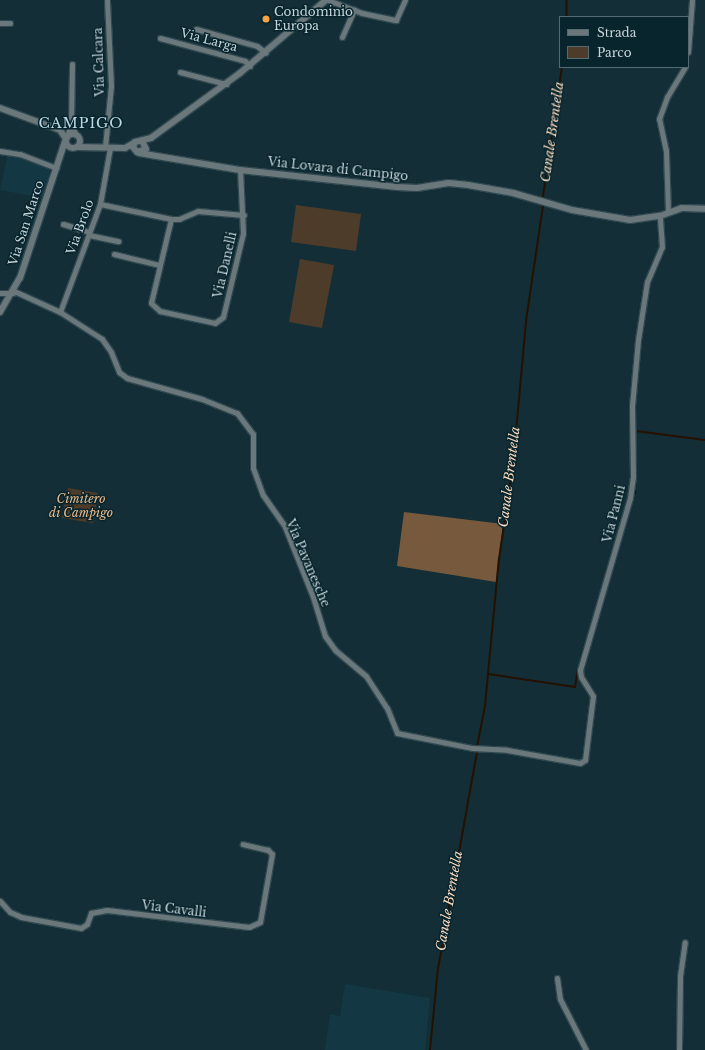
<!DOCTYPE html>
<html>
<head>
<meta charset="utf-8">
<style>
  body { margin:0 }
  #map { position:relative; width:705px; height:1050px; overflow:hidden; background:#132e36; font-family:"Libre Baskerville",serif }
  div>[style] { position:absolute }
  [style*='--x'] { left:calc(var(--x)*1px); top:calc(var(--y)*1px); width:calc(var(--w)*1px); rotate:calc(var(--a)*1deg) }
  .built>* { inset:0; background:#133843 }
  .green>* { inset:0; background:#4e3c2a }
  .forest>* { inset:0; background:#775a3d }
  .stream>* { height:1.5px; margin:-0.75px; padding:0 0.75px; transform-origin:0.75px; border-radius:0.75px; background:#241100 }
  .roads { filter:drop-shadow(1px 0 #304950) drop-shadow(-1px 0 #304950) drop-shadow(0 1px #304950) drop-shadow(0 -1px #304950) }
  .minor>* { height:5px; margin:-2.5px; padding:0 2.5px; transform-origin:2.5px; border-radius:2.5px; background:#6a777b }
  .tertiary>* { height:6px; margin:-3px; padding:0 3px; transform-origin:3px; border-radius:3px; background:#6a777b }
  .tertiary>.ring { margin:-3px; padding:0; box-sizing:content-box; background:none; border:6px solid #6a777b; border-radius:50% }
  .dots>* { width:11px; height:11px; translate:-50% -50%; box-sizing:border-box; border:2px solid #08242c; border-radius:50% }
  span { translate:-50% -50%; white-space:nowrap; text-align:center; line-height:1.15; -webkit-text-stroke:3px #08242c; paint-order:stroke }
  .poi-label { font-size:12px; color:#c6d5db }
  .left { translate:0 -50%; text-align:left }
  .street-label { font-size:12px; color:#c6d5db }
  .park-label { font-size:12px; color:#ecba89; font-style:italic }
  .water-label { font-size:13px; color:#fcddc0; font-style:italic }
  .quarter-label { font-size:14px; color:#bad9e4; letter-spacing:1px }
  .legend { position:absolute; left:559px; top:16px; width:130px; height:52px; box-sizing:border-box; background:#08242c; border:1px solid #546b72; margin:0; padding:5px 7px; list-style:none; font-size:12px; color:#c6d5db }
  .legend li { display:flex; align-items:center; gap:8px; height:20px }
  .legend b { width:20px; border:1px solid #546b72 }
</style>
</head>
<body>
<div id="map">
  <div class="built">
    <div style="clip-path:polygon(8px 153px,49px 168px,50px 175px,42px 198px,0 190px)"></div>
    <div style="clip-path:polygon(345px 984px,430px 998px,425px 1050px,325px 1050px,330px 1014px,340px 1016px)"></div>
  </div>
  <div class="green">
    <div style="clip-path:polygon(296px 205px,361px 214px,356px 251px,291px 242px)"></div>
    <div style="clip-path:polygon(300px 259px,334px 265px,322px 328px,289px 322px)"></div>
    <div style="clip-path:polygon(68px 488px,98px 493px,93px 523px,62px 518px)"></div>
  </div>
  <div class="forest">
    <div style="clip-path:polygon(404px 512px,503px 524px,496px 582px,397px 566px)"></div>
  </div>
  <div class="stream">
    <div style="--x:567;--y:0;--w:17;--a:90"></div>
    <div style="--x:543;--y:197;--w:131;--a:-81.7"></div>
    <div style="--x:635;--y:489;--w:58;--a:-89"></div>
    <div style="--x:636;--y:431;--w:70;--a:7.4"></div>
    <div style="--x:610;--y:577;--w:89;--a:-73.6"></div>
    <div style="--x:581;--y:658;--w:14;--a:-73"></div>
    <div style="--x:489;--y:674;--w:87;--a:8.6"></div>
    <div style="--x:575;--y:687;--w:17;--a:-80"></div>
    <div style="--x:477;--y:747;--w:42;--a:-79"></div>
    <div style="--x:485;--y:706;--w:148;--a:-84.6"></div>
    <div style="--x:499;--y:559;--w:95;--a:-81.5"></div>
    <div style="--x:513;--y:465;--w:145;--a:-84.8"></div>
    <div style="--x:526;--y:321;--w:116;--a:-81.6"></div>
    <div style="--x:430;--y:1050;--w:81;--a:-84.4"></div>
    <div style="--x:438;--y:969;--w:220;--a:-79.8"></div>
  </div>
  <div class="roads">
    <div class="minor">
      <div style="--x:328;--y:0;--w:36;--a:21"></div>
      <div style="--x:362;--y:13;--w:35;--a:12"></div>
      <div style="--x:396;--y:20;--w:22;--a:-66"></div>
      <div style="--x:0;--y:23;--w:10;--a:0"></div>
      <div style="--x:196;--y:29;--w:63;--a:15.6"></div>
      <div style="--x:257;--y:46;--w:11;--a:38"></div>
      <div style="--x:342;--y:37;--w:30;--a:-66"></div>
      <div style="--x:160;--y:38;--w:88;--a:15.1"></div>
      <div style="--x:245;--y:61;--w:7;--a:45"></div>
      <div style="--x:688;--y:52;--w:52;--a:-85.6"></div>
      <div style="--x:180;--y:72;--w:48;--a:14.6"></div>
      <div style="--x:71;--y:125;--w:11;--a:63"></div>
      <div style="--x:67;--y:137;--w:15;--a:-74"></div>
      <div style="--x:71;--y:123;--w:59;--a:-89"></div>
      <div style="--x:105;--y:147;--w:61;--a:-84.4"></div>
      <div style="--x:111;--y:86;--w:86;--a:-92.7"></div>
      <div style="--x:0;--y:151;--w:20;--a:9"></div>
      <div style="--x:20;--y:154;--w:39;--a:21"></div>
      <div style="--x:100;--y:204;--w:73;--a:11.9"></div>
      <div style="--x:171;--y:219;--w:8;--a:0"></div>
      <div style="--x:179;--y:219;--w:21;--a:-23"></div>
      <div style="--x:198;--y:211;--w:46;--a:5"></div>
      <div style="--x:668;--y:212;--w:61;--a:-91.9"></div>
      <div style="--x:666;--y:151;--w:33;--a:-102"></div>
      <div style="--x:659;--y:119;--w:23;--a:-70"></div>
      <div style="--x:667;--y:97;--w:35;--a:-59"></div>
      <div style="--x:171;--y:219;--w:86;--a:103.4"></div>
      <div style="--x:151;--y:303;--w:12;--a:42"></div>
      <div style="--x:160;--y:311;--w:56;--a:12.3"></div>
      <div style="--x:215;--y:323;--w:10;--a:-37"></div>
      <div style="--x:223;--y:317;--w:86;--a:-76.6"></div>
      <div style="--x:243;--y:233;--w:63;--a:-92.7"></div>
      <div style="--x:63;--y:224;--w:27;--a:17"></div>
      <div style="--x:89;--y:235;--w:30;--a:12"></div>
      <div style="--x:114;--y:254;--w:46;--a:13.7"></div>
      <div style="--x:14;--y:291;--w:51;--a:24.5"></div>
      <div style="--x:60;--y:312;--w:50;--a:32.7"></div>
      <div style="--x:102;--y:339;--w:16;--a:55"></div>
      <div style="--x:111;--y:352;--w:22;--a:68"></div>
      <div style="--x:119;--y:372;--w:10;--a:37"></div>
      <div style="--x:127;--y:378;--w:78;--a:15.6"></div>
      <div style="--x:202;--y:399;--w:38;--a:22"></div>
      <div style="--x:237;--y:413;--w:26;--a:53"></div>
      <div style="--x:253;--y:434;--w:34;--a:90"></div>
      <div style="--x:253;--y:468;--w:29;--a:70"></div>
      <div style="--x:263;--y:495;--w:39;--a:55"></div>
      <div style="--x:285;--y:527;--w:75;--a:68.2"></div>
      <div style="--x:313;--y:597;--w:41;--a:72.9"></div>
      <div style="--x:325;--y:636;--w:17;--a:54"></div>
      <div style="--x:335;--y:650;--w:40;--a:40"></div>
      <div style="--x:366;--y:676;--w:38;--a:57"></div>
      <div style="--x:387;--y:708;--w:27;--a:68"></div>
      <div style="--x:397;--y:733;--w:76;--a:11.3"></div>
      <div style="--x:472;--y:748;--w:35;--a:3"></div>
      <div style="--x:507;--y:750;--w:74;--a:10.1"></div>
      <div style="--x:580;--y:763;--w:6;--a:-31"></div>
      <div style="--x:585;--y:760;--w:64;--a:-82.9"></div>
      <div style="--x:593;--y:696;--w:22;--a:-122"></div>
      <div style="--x:581;--y:677;--w:7;--a:-98"></div>
      <div style="--x:580;--y:670;--w:179;--a:-73.8"></div>
      <div style="--x:630;--y:498;--w:21;--a:-82"></div>
      <div style="--x:633;--y:477;--w:71;--a:-90.8"></div>
      <div style="--x:632;--y:406;--w:66;--a:-84.8"></div>
      <div style="--x:638;--y:340;--w:59;--a:-81.2"></div>
      <div style="--x:647;--y:282;--w:38;--a:-67"></div>
      <div style="--x:662;--y:247;--w:31;--a:-94"></div>
      <div style="--x:0;--y:293;--w:13;--a:0"></div>
      <div style="--x:60;--y:312;--w:115;--a:-69.7"></div>
      <div style="--x:100;--y:204;--w:57;--a:-79.9"></div>
      <div style="--x:0;--y:901;--w:15;--a:48"></div>
      <div style="--x:10;--y:912;--w:12;--a:24"></div>
      <div style="--x:21;--y:917;--w:61;--a:10.4"></div>
      <div style="--x:81;--y:928;--w:7;--a:-34"></div>
      <div style="--x:87;--y:924;--w:12;--a:-70"></div>
      <div style="--x:91;--y:913;--w:16;--a:-11"></div>
      <div style="--x:107;--y:910;--w:143;--a:6.8"></div>
      <div style="--x:249;--y:927;--w:12;--a:-24"></div>
      <div style="--x:260;--y:922;--w:69;--a:-80"></div>
      <div style="--x:272;--y:854;--w:6;--a:-135"></div>
      <div style="--x:268;--y:850;--w:26;--a:-167"></div>
      <div style="--x:557;--y:978;--w:21;--a:82"></div>
      <div style="--x:560;--y:999;--w:57;--a:63"></div>
      <div style="--x:679;--y:1050;--w:74;--a:-89.2"></div>
      <div style="--x:680;--y:976;--w:34;--a:-82"></div>
    </div>
    <div class="tertiary">
      <div style="--x:0;--y:108;--w:64;--a:20.1"></div>
      <div style="--x:60;--y:130;--w:11;--a:56"></div>
      <div class="ring" style="left:66px;top:134px;width:8px;height:8px"></div>
      <div style="--x:142;--y:141;--w:9;--a:63"></div>
      <div style="--x:146;--y:149;--w:9;--a:162"></div>
      <div style="--x:137;--y:152;--w:6;--a:-129"></div>
      <div style="--x:133;--y:147;--w:5;--a:-68"></div>
      <div style="--x:135;--y:142;--w:16;--a:-14"></div>
      <div style="--x:151;--y:138;--w:110;--a:-36.1"></div>
      <div style="--x:240;--y:73;--w:113;--a:-40.3"></div>
      <div style="--x:77;--y:147;--w:48;--a:1.2"></div>
      <div style="--x:125;--y:148;--w:10;--a:-29"></div>
      <div style="--x:139;--y:153;--w:102;--a:9.6"></div>
      <div style="--x:240;--y:170;--w:158;--a:6.2"></div>
      <div style="--x:397;--y:187;--w:20;--a:3"></div>
      <div style="--x:417;--y:188;--w:32;--a:-9"></div>
      <div style="--x:449;--y:183;--w:19;--a:6"></div>
      <div style="--x:468;--y:185;--w:46;--a:10.1"></div>
      <div style="--x:513;--y:193;--w:61;--a:16.1"></div>
      <div style="--x:572;--y:210;--w:59;--a:9.8"></div>
      <div style="--x:630;--y:220;--w:30;--a:-8"></div>
      <div style="--x:660;--y:216;--w:23;--a:-20"></div>
      <div style="--x:682;--y:208;--w:23;--a:2"></div>
      <div style="--x:0;--y:312;--w:39;--a:-60"></div>
      <div style="--x:20;--y:278;--w:144;--a:-71.8"></div>
    </div>
  </div>
  <div class="dots">
    <div style="left:266px;top:19px;background:#f5a346"></div>
  </div>
  <div class="poi-label">
    <span class="left" style="left:274px;top:19px">Condominio<br>Europa</span>
  </div>
  <div class="street-label">
    <span style="left:209px;top:40px;rotate:15deg">Via Larga</span>
    <span style="left:99px;top:62px;rotate:-92deg">Via Calcara</span>
    <span style="left:338px;top:169px;rotate:6deg">Via Lovara di Campigo</span>
    <span style="left:26px;top:223px;rotate:-72deg">Via San Marco</span>
    <span style="left:80px;top:227px;rotate:-70deg">Via Brolo</span>
    <span style="left:225px;top:265px;rotate:-77deg">Via Danelli</span>
    <span style="left:614px;top:514px;rotate:-76deg">Via Panni</span>
    <span style="left:308px;top:563px;rotate:67deg">Via Pavanesche</span>
    <span style="left:174px;top:909px;rotate:7deg">Via Cavalli</span>
  </div>
  <div class="park-label">
    <span style="left:81px;top:506px">Cimitero<br>di Campigo</span>
  </div>
  <div class="water-label">
    <span style="left:553px;top:132px;rotate:-82deg">Canale Brentella</span>
    <span style="left:510px;top:477px;rotate:-83deg">Canale Brentella</span>
    <span style="left:450px;top:901px;rotate:-80deg">Canale Brentella</span>
  </div>
  <div class="quarter-label">
    <span style="left:81px;top:123px">CAMPIGO</span>
  </div>
  <ul class="legend">
  <li><b style="height:5px;background:#6a777b"></b>Strada</li>
  <li><b style="height:11px;background:#4e3c2a"></b>Parco</li>
  </ul>
</div>
</body>
</html>
